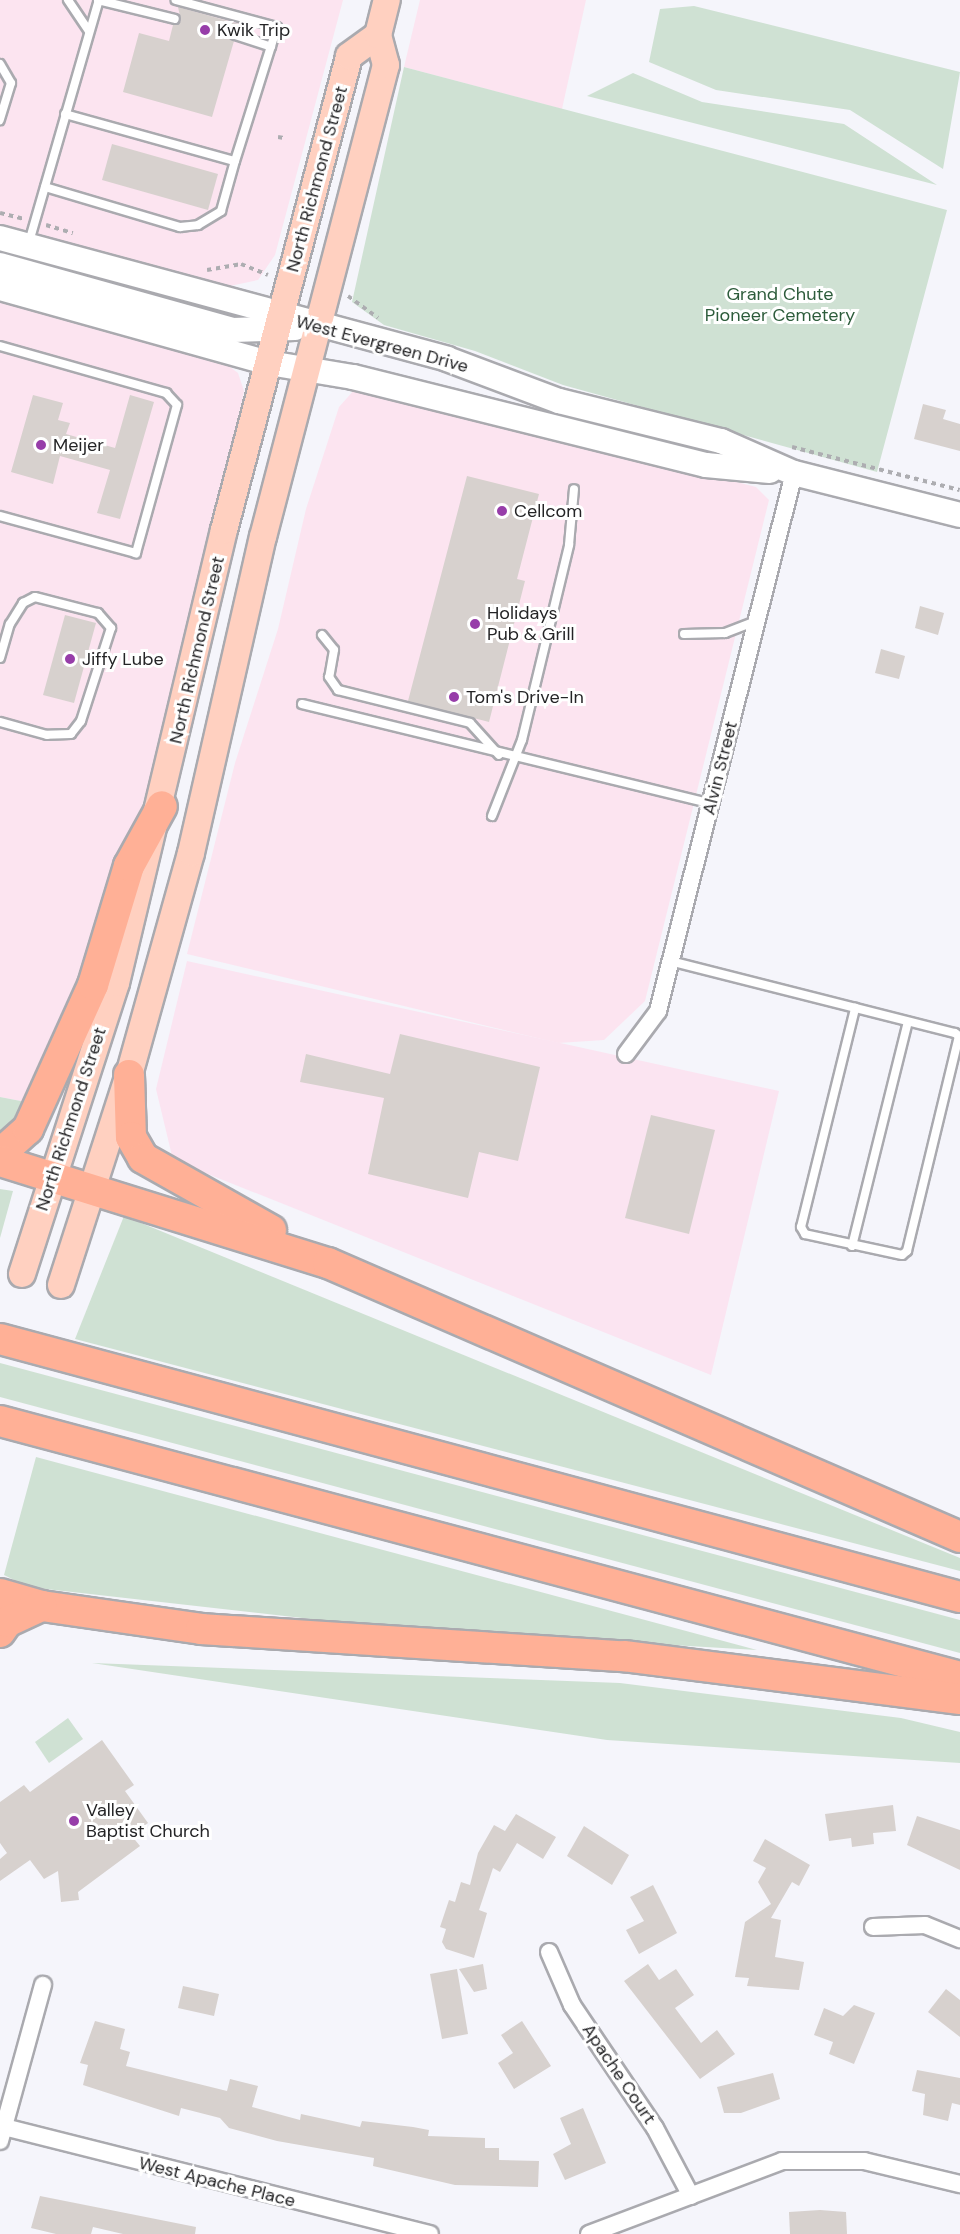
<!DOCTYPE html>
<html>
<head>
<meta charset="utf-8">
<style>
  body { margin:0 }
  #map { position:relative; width:960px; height:2234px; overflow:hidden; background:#f5f5fb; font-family:"DM Sans",sans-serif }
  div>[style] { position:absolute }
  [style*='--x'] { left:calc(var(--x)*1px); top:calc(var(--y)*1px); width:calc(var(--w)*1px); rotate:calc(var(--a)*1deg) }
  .commercial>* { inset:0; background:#fce4f0 }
  .industrial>* { inset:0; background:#fbe4f1 }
  .green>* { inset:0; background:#cfe1d3 }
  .building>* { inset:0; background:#d7d1ce }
  .path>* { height:4px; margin-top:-2px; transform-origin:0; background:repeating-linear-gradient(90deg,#adadb1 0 4.5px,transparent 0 9px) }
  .roads { filter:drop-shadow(2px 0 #aaaaaf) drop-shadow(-2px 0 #aaaaaf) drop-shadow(0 2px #aaaaaf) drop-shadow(0 -2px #aaaaaf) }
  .lane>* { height:8px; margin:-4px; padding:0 4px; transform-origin:4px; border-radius:4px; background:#fff }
  .street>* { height:16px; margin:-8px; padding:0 8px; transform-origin:8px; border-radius:8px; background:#fff }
  .secondary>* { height:24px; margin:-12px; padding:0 12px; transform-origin:12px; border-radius:12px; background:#fff }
  .primary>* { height:26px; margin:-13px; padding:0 13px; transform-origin:13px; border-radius:13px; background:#ffd0c0 }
  .highway>* { height:30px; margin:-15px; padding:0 15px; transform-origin:15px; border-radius:15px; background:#ffb096 }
  .dots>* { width:16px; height:16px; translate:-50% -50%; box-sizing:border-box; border:3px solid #fff; border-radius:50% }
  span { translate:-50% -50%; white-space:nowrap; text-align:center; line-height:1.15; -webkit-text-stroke:6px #fff; paint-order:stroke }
  .poi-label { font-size:18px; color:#242426 }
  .left { translate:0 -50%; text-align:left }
  .street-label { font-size:18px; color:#242426 }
  .park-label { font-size:18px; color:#2d5c3b }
</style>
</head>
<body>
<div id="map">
  <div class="commercial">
    <div style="clip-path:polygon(0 0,343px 0,275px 255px,258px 280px,230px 286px,180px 276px,0 226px)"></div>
    <div style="clip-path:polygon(420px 0,586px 0,562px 109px,404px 67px)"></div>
    <div style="clip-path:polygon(0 298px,226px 364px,238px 373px,244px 391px,180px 673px,129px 851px,95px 963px,31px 1103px,0 1097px)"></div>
    <div style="clip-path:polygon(355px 389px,448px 407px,756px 487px,769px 500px,645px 1001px,604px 1040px,558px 1043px,187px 954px,235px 763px,278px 629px,306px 509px,339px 407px)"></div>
  </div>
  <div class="industrial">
    <div style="clip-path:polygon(187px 961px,779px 1091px,711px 1375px,173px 1160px,156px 1089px)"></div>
  </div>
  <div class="green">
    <div style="clip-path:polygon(694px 6px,960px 72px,943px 169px,850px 110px,716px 90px,649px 62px,660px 9px)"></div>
    <div style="clip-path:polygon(404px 67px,947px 210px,877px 472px,563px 385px,475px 351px,384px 325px,352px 302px)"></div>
    <div style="clip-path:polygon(633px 73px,702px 102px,844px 124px,937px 185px,587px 96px)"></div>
    <div style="clip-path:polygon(0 1097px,31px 1103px,0 1140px)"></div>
    <div style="clip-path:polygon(0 1189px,13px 1191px,0 1238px)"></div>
    <div style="clip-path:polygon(124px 1216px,960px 1558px,960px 1571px,75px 1339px)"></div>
    <div style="clip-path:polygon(0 1363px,960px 1620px,960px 1653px,0 1397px)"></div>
    <div style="clip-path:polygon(36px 1457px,757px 1650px,399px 1629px,28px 1587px,4px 1575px)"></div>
    <div style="clip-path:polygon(92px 1663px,620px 1683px,901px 1718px,960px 1732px,960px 1763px,607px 1740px)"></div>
    <div style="clip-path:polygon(68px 1718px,83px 1739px,49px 1763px,35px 1742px)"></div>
  </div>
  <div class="building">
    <div style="clip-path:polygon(178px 7px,239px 24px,229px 34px,234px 41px,212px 117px,123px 92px,139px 33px,169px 41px,173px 25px,181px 21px)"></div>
    <div style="clip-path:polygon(112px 144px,218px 174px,208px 210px,102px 180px)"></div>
    <div style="clip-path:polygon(33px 395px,63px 403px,58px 420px,70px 423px,66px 434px,115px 448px,130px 395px,154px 402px,120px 519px,97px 513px,110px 470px,60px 456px,53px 484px,11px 472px)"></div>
    <div style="clip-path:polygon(923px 404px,946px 410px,943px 419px,960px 424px,960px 451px,914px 439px)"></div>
    <div style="clip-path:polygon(467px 476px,539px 494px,517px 579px,525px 581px,489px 722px,408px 701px)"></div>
    <div style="clip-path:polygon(920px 606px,944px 613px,938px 635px,915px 628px)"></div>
    <div style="clip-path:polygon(65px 615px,96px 623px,74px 703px,43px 695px)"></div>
    <div style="clip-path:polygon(881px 649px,905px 656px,899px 679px,875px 673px)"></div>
    <div style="clip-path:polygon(400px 1034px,540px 1067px,518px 1161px,479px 1152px,468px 1198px,368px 1174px,384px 1098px,300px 1082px,306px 1054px,390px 1074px)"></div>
    <div style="clip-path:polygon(651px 1115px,715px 1130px,689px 1234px,625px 1218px)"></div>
    <div style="clip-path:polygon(102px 1740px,134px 1785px,125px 1791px,148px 1823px,131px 1835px,140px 1846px,78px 1892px,79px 1900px,61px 1902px,58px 1871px,44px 1879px,30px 1860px,0 1881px,0 1859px,7px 1853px,0 1843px,0 1802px,24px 1785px,30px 1792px)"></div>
    <div style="clip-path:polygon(893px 1805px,896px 1831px,873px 1833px,874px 1844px,852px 1847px,851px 1838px,829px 1841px,825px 1814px)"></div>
    <div style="clip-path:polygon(516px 1814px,556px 1837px,543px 1859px,517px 1843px,500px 1872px,493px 1868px,479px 1910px,487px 1913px,474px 1958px,446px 1949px,442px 1942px,446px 1929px,440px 1927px,449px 1900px,455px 1902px,461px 1882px,470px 1885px,478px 1853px,494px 1825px,505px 1831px)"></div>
    <div style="clip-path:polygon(917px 1816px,960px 1830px,960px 1870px,907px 1845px)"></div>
    <div style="clip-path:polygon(584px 1826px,629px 1855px,612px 1885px,567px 1856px)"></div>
    <div style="clip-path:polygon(765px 1839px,810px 1865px,799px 1886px,792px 1882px,771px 1918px,781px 1920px,775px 1957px,804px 1962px,799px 1990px,747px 1986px,749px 1978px,735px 1977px,745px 1922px,771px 1904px,758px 1882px,766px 1868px,753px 1861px)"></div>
    <div style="clip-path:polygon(653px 1885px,677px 1933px,639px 1954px,626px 1930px,644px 1921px,630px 1897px)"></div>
    <div style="clip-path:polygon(483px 1964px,487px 1989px,474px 1992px,459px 1969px)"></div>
    <div style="clip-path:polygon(648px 1964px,659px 1980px,676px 1969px,694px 1995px,675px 2008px,701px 2043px,717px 2030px,735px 2054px,700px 2079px,624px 1981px)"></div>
    <div style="clip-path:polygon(457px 1969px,468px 2034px,442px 2039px,430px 1974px)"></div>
    <div style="clip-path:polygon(183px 1986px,219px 1994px,214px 2016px,178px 2008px)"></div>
    <div style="clip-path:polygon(946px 1989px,960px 2000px,960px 2037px,928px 2012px)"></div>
    <div style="clip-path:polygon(854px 2005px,875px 2013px,854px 2064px,829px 2054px,833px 2042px,814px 2035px,824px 2008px,843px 2016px)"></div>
    <div style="clip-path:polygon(95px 2021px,125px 2029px,120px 2049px,130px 2052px,126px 2066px,227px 2091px,230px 2079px,258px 2086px,252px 2107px,300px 2120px,301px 2114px,360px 2127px,362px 2121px,413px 2127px,429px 2130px,428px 2136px,485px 2138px,485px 2148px,499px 2148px,499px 2160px,539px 2161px,538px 2187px,455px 2185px,373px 2166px,374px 2158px,277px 2141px,229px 2128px,220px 2118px,181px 2108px,179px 2116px,83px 2085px,88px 2065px,80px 2063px)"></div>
    <div style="clip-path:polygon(522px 2021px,551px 2066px,514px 2089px,498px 2063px,513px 2053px,501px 2035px)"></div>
    <div style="clip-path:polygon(917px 2070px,960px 2078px,960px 2105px,952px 2103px,948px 2121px,923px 2115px,925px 2094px,912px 2091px)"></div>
    <div style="clip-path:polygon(773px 2073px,780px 2099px,741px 2113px,724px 2113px,717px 2087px)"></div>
    <div style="clip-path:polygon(583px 2108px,606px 2163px,565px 2180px,553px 2154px,571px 2144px,560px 2118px)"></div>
    <div style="clip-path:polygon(40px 2196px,196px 2227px,195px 2234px,123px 2234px,93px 2227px,91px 2234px,56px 2234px,31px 2228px)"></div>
    <div style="clip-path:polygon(820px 2210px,846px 2212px,847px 2234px,790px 2234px,789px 2212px)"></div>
  </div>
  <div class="path">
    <div style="--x:278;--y:137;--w:6;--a:9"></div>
    <div style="--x:0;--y:213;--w:25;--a:14"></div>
    <div style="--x:46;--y:225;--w:28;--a:17"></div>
    <div style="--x:207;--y:270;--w:35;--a:-10"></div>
    <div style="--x:241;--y:264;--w:29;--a:22"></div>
    <div style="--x:348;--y:296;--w:37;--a:36"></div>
    <div style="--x:792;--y:447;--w:173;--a:14.4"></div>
  </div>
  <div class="roads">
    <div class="lane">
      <div style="--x:68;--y:0;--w:37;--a:56"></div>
      <div style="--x:98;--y:0;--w:79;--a:13.9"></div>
      <div style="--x:235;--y:35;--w:38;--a:18"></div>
      <div style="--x:0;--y:64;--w:22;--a:60"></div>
      <div style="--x:11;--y:83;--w:39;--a:107"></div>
      <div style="--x:65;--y:114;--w:176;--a:15.5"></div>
      <div style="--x:235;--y:161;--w:140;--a:-72.6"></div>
      <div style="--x:277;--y:27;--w:105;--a:-165"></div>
      <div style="--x:45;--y:187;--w:141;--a:16.5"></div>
      <div style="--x:180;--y:227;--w:18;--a:-6"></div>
      <div style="--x:198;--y:225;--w:27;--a:-31"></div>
      <div style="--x:221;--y:211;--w:52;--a:-74.4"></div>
      <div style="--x:29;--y:242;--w:252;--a:-73.9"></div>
      <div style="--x:0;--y:346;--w:173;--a:15.8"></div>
      <div style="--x:166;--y:393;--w:16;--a:47"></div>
      <div style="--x:177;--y:405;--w:154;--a:105.5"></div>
      <div style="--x:136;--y:553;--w:141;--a:-164.8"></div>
      <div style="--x:684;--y:634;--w:41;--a:-1.4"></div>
      <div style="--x:725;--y:633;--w:34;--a:-21"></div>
      <div style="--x:322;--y:635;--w:19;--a:51"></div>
      <div style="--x:334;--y:650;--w:27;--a:100"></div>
      <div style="--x:329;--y:677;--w:16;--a:55"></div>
      <div style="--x:338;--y:690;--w:136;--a:14"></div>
      <div style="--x:470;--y:723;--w:43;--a:47.8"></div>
      <div style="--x:0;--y:658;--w:35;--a:-74"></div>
      <div style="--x:10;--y:624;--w:25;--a:-58"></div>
      <div style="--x:23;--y:603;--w:13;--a:-27"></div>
      <div style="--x:35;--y:597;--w:65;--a:14.3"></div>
      <div style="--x:98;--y:613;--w:20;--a:49"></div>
      <div style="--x:111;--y:628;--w:98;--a:107.9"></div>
      <div style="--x:81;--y:721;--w:16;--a:128"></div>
      <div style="--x:71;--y:734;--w:24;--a:178"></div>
      <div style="--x:47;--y:735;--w:49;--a:-164.5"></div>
      <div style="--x:302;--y:704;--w:421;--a:13.7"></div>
      <div style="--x:492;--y:816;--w:82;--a:-68.5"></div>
      <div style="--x:522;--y:740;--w:201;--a:-76.4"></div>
      <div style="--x:569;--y:545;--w:56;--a:-84.9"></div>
      <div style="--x:670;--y:961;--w:294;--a:14.2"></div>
      <div style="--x:955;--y:1033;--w:5;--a:37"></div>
      <div style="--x:959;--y:1036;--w:221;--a:103.6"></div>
      <div style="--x:907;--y:1251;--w:6;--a:141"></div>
      <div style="--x:902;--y:1255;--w:99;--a:-167.8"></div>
      <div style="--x:805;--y:1234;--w:8;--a:-120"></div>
      <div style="--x:801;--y:1227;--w:226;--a:-76.1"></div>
      <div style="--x:852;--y:1246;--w:231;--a:-76"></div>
    </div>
    <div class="street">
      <div style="--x:626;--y:1054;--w:54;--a:-53.3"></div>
      <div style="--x:658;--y:1011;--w:555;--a:-75.81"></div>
      <div style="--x:873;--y:1927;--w:52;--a:-2.2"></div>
      <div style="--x:925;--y:1925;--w:38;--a:22"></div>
      <div style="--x:549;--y:1952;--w:58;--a:66.5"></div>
      <div style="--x:572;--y:2005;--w:148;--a:56"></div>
      <div style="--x:655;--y:2128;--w:77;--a:62.1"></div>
      <div style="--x:4;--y:2127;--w:439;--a:14.1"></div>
      <div style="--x:0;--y:2141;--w:162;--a:-74.6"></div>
      <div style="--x:589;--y:2234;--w:206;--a:-20.7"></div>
      <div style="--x:782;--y:2161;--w:82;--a:0"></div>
      <div style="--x:864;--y:2161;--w:99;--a:13.5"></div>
    </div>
    <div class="secondary">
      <div style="--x:0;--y:238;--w:463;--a:15.1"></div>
      <div style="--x:447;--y:359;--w:120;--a:20.6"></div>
      <div style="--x:559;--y:401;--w:167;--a:13.9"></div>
      <div style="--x:721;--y:441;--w:80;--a:23.7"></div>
      <div style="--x:794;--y:473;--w:171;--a:14.2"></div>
      <div style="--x:0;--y:265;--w:242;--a:15.6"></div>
      <div style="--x:233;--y:330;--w:62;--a:-1.8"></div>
      <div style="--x:0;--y:288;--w:279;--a:15.6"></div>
      <div style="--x:269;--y:363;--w:85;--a:9.5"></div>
      <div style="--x:353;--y:377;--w:364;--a:14"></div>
      <div style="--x:706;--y:465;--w:64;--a:5.4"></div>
    </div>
    <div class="primary">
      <div style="--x:22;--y:1274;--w:306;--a:-72.1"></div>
      <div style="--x:116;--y:983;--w:466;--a:-76.6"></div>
      <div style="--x:224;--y:530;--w:490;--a:-75.2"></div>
      <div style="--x:349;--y:56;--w:36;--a:-36"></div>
      <div style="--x:61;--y:1285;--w:221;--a:-72.1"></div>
      <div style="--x:129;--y:1075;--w:230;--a:-74.4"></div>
      <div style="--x:191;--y:853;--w:324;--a:-77.2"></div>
      <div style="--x:263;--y:537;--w:488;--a:-75.4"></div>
      <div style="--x:386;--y:65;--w:31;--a:-105"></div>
      <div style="--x:378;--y:35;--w:36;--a:-76"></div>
    </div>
    <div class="highway">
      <div style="--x:129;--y:1075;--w:62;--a:88.2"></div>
      <div style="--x:131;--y:1137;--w:24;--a:60"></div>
      <div style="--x:143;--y:1158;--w:147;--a:29.4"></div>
      <div style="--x:0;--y:1154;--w:38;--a:-42"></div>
      <div style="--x:28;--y:1129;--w:158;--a:-65.7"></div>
      <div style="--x:93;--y:985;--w:124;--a:-73.2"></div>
      <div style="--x:129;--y:866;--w:68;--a:-61.2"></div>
      <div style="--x:0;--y:1161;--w:343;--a:17.3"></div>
      <div style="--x:328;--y:1263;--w:689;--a:23.44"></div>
      <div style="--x:0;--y:1339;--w:994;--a:15.04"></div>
      <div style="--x:0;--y:1421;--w:994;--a:14.93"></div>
      <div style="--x:0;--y:1594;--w:44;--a:15.9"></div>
      <div style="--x:42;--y:1606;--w:161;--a:8.2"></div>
      <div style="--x:201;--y:1629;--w:424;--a:3.7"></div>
      <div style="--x:624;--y:1656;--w:339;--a:7.3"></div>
      <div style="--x:0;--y:1632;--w:12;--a:-55"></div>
      <div style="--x:7;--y:1622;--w:38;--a:-25"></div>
    </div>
  </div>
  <div class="dots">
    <div style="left:205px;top:30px;background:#973da9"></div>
    <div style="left:41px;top:445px;background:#973da9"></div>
    <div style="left:502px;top:511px;background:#973da9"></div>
    <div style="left:475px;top:624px;background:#973da9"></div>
    <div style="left:70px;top:659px;background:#973da9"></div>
    <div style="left:454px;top:697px;background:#973da9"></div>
    <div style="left:74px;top:1821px;background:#973da9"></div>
  </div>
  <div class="poi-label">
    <span class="left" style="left:217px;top:30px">Kwik Trip</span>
    <span class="left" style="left:53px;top:445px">Meijer</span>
    <span class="left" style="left:514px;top:511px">Cellcom</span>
    <span class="left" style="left:487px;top:624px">Holidays<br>Pub &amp; Grill</span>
    <span class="left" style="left:82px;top:659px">Jiffy Lube</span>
    <span class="left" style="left:466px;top:697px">Tom's Drive-In</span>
    <span class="left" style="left:86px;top:1821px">Valley<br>Baptist Church</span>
  </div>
  <div class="street-label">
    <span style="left:317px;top:179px;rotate:-75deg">North Richmond Street</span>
    <span style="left:382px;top:344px;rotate:15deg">West Evergreen Drive</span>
    <span style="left:197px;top:650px;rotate:-77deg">North Richmond Street</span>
    <span style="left:720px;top:768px;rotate:-76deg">Alvin Street</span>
    <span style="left:71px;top:1119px;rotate:-72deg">North Richmond Street</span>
    <span style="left:619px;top:2074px;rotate:56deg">Apache Court</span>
    <span style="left:217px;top:2182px;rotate:14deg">West Apache Place</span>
  </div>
  <div class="park-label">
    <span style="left:780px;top:305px">Grand Chute<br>Pioneer Cemetery</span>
  </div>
</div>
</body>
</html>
